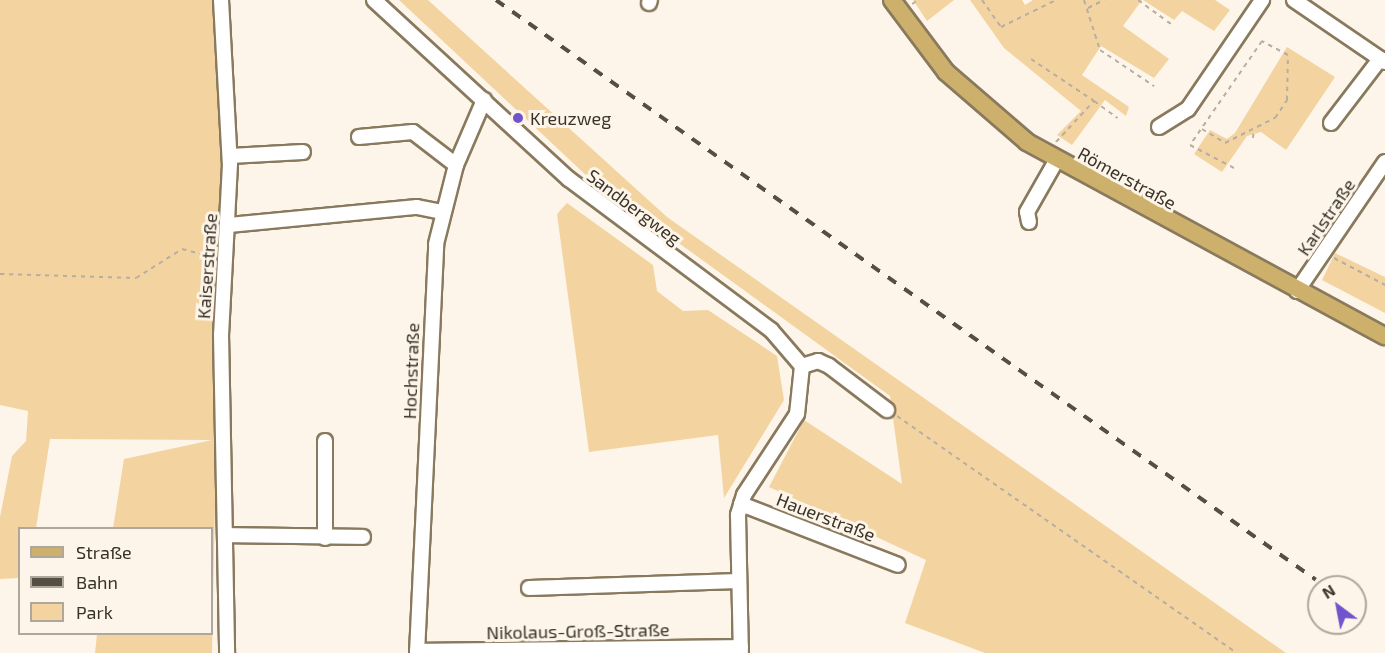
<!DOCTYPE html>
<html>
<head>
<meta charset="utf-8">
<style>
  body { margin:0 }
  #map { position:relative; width:1385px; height:653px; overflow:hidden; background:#fdf5e9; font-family:"Exo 2",sans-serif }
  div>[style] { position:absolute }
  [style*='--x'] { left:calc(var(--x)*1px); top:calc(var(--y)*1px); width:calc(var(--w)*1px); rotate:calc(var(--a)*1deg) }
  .green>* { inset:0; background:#f3d4a1 }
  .path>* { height:2px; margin-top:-1px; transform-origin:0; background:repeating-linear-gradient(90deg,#b6aea3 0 4.5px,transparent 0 9px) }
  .roads { filter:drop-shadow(2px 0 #89795d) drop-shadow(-2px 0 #89795d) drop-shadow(0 2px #89795d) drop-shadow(0 -2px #89795d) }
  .minor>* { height:14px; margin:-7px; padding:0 7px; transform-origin:7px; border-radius:7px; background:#fff }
  .major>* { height:16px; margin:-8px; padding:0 8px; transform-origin:8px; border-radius:8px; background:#ceb06d }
  .rail>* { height:4px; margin-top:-2px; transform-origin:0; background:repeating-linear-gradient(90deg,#554e43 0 10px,transparent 0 20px) }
  .dots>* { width:16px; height:16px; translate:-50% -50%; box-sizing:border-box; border:3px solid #fdf5e9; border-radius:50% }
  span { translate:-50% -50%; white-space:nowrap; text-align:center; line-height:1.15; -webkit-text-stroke:6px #fdf5e9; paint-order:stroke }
  .poi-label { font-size:18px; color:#393227 }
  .left { translate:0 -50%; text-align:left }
  .street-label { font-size:18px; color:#393227 }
  .legend { position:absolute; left:18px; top:527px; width:195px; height:108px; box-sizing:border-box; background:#fdf5e9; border:2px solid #afa79b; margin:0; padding:8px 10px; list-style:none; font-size:18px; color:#393227 }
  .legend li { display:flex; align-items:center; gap:12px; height:30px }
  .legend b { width:30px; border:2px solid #afa79b }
  .north { position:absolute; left:1307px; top:575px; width:60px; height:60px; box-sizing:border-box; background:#fdf5e9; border:2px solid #afa79b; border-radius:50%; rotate:328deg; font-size:16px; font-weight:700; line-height:24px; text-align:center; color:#393227 }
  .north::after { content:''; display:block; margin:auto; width:21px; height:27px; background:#7153cd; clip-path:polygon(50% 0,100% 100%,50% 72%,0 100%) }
</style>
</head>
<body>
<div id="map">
  <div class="green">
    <div style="clip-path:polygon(0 0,212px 0,222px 156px,212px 653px,95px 653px,97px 634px,212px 634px,212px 528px,113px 528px,124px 459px,212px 440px,50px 439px,36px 528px,20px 528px,19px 578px,0 579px,0 517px,12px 456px,26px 441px,28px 411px,0 405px)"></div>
    <div style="clip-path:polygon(399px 0,428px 0,667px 217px,1286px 653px,985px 653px,905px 623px,926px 560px,769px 487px,804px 420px,902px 484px,890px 396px,589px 178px)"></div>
    <div style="clip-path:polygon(913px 0,954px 0,927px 21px)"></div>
    <div style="clip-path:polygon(970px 0,1022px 0,1025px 5px,1033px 0,1142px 0,1123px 26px,1169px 59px,1154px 78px,1101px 46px,1082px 75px,1129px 107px,1126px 116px,1105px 100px,1072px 145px,1057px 135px,1081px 111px,1004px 48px)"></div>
    <div style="clip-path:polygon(1143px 0,1215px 0,1230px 10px,1214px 31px,1182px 11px,1174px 20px)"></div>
    <div style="clip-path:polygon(1287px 47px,1335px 77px,1286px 150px,1261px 132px,1247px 136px,1222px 172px,1194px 154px,1210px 130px,1227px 139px,1235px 133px)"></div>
    <div style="clip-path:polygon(567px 203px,653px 265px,657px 291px,683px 311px,708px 310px,777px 356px,784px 400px,724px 498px,718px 435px,589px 452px,557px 214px)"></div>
    <div style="clip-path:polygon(1335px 253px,1385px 277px,1385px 313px,1322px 280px)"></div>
  </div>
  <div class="path">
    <div style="--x:982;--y:0;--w:33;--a:55"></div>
    <div style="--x:1001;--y:27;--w:61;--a:-26.1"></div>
    <div style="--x:1084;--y:0;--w:52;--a:72.3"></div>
    <div style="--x:1100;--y:50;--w:65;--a:33.7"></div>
    <div style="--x:1138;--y:0;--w:41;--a:36"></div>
    <div style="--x:912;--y:4;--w:8;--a:-30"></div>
    <div style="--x:1088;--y:8;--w:18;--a:-27"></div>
    <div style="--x:1031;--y:59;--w:76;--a:33.7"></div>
    <div style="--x:1202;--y:129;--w:27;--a:31"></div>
    <div style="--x:1225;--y:143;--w:56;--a:-26.6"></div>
    <div style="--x:1275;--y:118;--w:22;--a:-56"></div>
    <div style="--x:1287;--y:100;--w:45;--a:-88.7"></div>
    <div style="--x:1288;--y:55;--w:30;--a:-152"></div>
    <div style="--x:1262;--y:41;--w:126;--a:124.7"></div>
    <div style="--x:1190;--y:145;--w:50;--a:27.6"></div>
    <div style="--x:1253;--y:138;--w:9;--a:-84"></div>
    <div style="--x:1056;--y:142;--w:56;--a:-47.2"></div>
    <div style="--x:1094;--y:101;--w:29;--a:36"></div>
    <div style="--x:1334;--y:258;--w:58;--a:27.9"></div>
    <div style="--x:0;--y:274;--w:136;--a:1.7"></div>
    <div style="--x:136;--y:278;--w:54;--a:-32.2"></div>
    <div style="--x:182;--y:249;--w:31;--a:15"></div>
    <div style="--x:897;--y:416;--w:414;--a:34.9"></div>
  </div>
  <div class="roads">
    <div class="minor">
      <div style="--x:221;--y:0;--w:164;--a:86.9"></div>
      <div style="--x:230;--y:164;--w:170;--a:93"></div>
      <div style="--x:221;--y:334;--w:319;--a:88.9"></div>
      <div style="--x:374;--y:0;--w:265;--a:42.6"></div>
      <div style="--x:569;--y:179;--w:252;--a:36.8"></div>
      <div style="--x:771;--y:330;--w:48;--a:49.3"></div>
      <div style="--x:802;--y:366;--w:48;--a:95.9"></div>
      <div style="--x:797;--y:414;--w:97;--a:123.2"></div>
      <div style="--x:744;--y:495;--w:21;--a:107"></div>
      <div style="--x:738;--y:515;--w:138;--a:88.8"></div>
      <div style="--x:1294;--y:0;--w:110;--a:34.3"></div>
      <div style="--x:649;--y:3;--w:3;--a:-72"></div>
      <div style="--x:1331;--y:123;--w:81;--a:-52.6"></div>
      <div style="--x:1159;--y:127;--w:34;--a:-32"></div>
      <div style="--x:1188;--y:109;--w:132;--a:-55.8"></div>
      <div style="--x:359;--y:137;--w:54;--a:-5.3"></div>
      <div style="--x:413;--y:132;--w:54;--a:37.5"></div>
      <div style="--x:230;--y:156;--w:73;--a:-3.1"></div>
      <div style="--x:1029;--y:222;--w:10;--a:-101"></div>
      <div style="--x:1027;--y:212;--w:59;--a:-60.4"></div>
      <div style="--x:229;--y:225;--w:189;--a:-5.5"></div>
      <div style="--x:417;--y:207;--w:25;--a:11"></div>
      <div style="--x:1297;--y:291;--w:156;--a:-55.7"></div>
      <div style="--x:802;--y:366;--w:17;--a:-17"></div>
      <div style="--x:818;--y:361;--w:12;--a:24"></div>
      <div style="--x:829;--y:366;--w:73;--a:37.2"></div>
      <div style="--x:741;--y:504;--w:168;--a:21.2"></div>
      <div style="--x:225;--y:535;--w:138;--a:0.8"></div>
      <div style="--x:325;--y:538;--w:97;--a:-90"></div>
      <div style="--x:529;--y:588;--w:210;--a:-1.9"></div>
      <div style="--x:417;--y:651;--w:324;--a:-0.7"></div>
      <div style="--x:417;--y:653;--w:409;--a:-87.3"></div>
      <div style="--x:436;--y:244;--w:81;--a:-75.8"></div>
      <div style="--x:456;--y:165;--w:71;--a:-66.7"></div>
    </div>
    <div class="major">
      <div style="--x:892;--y:0;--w:90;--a:53.1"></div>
      <div style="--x:946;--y:72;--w:107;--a:40.8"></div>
      <div style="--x:1027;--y:142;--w:407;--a:28.5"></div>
    </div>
  </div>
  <div class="rail">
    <div style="--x:496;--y:0;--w:1004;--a:35.27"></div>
  </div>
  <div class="dots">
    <div style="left:518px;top:118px;background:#7153cd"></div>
  </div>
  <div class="poi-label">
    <span class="left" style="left:530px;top:118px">Kreuzweg</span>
  </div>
  <div class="street-label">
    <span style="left:1127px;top:178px;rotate:29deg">Römerstraße</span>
    <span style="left:634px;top:207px;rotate:37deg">Sandbergweg</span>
    <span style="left:1326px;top:217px;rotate:-56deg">Karlstraße</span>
    <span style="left:207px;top:266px;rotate:-86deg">Kaiserstraße</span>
    <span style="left:411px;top:371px;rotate:-88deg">Hochstraße</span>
    <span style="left:826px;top:517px;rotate:21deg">Hauerstraße</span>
    <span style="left:578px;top:631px;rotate:-1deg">Nikolaus-Groß-Straße</span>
  </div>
  <ul class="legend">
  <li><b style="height:8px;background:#ceb06d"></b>Straße</li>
  <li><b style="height:8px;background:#554e43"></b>Bahn</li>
  <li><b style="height:16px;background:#f3d4a1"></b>Park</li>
  </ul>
  <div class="north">N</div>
</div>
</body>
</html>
